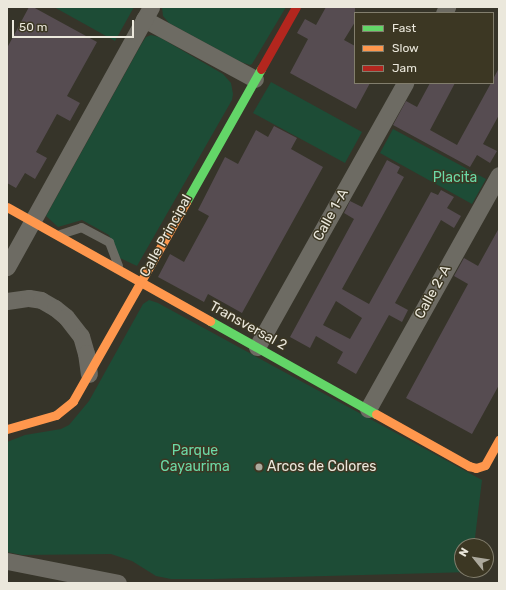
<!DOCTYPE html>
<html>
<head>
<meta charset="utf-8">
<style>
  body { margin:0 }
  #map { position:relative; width:506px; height:590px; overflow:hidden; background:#363429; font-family:Rubik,sans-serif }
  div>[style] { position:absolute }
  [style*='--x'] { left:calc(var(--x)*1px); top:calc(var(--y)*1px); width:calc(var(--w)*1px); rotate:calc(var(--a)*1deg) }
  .green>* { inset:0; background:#1d4c36 }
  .building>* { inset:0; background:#564c51 }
  .lane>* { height:9px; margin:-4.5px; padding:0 4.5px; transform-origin:4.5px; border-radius:4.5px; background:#6d6b63 }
  .street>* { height:17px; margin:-8.5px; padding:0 8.5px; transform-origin:8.5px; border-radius:8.5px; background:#6d6b63 }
  .fast>* { height:9px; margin:-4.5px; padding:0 4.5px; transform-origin:4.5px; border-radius:4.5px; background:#63d668 }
  .slow>* { height:9px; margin:-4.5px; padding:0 4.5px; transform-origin:4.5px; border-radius:4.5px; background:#ff974d }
  .jam>* { height:9px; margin:-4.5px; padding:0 4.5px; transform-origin:4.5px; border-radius:4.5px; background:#b3261e }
  .dots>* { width:11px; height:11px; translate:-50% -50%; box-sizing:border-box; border:2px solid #3c3723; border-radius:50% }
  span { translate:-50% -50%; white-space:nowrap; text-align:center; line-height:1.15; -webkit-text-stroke:3px #3c3723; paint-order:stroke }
  .park-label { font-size:14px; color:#6bd9a6 }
  .street-label { font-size:14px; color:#ebe8dc }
  .poi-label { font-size:14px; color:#ebe8dc }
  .left { translate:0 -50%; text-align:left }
  .frame { position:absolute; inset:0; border:8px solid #ebe8dc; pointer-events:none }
  .legend { position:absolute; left:354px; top:12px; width:140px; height:72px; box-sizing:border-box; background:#3c3723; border:1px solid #827e6d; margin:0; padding:5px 7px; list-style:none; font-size:12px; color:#ebe8dc }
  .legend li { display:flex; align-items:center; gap:8px; height:20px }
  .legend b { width:20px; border:1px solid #827e6d }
  .north { position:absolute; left:454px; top:538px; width:40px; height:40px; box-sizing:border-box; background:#3c3723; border:1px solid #827e6d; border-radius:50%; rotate:300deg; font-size:11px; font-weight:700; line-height:16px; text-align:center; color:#ebe8dc }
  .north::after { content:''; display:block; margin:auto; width:14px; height:18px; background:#aca99d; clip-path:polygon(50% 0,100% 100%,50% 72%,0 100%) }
  .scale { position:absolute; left:12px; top:20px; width:122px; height:18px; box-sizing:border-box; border:2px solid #ebe8dc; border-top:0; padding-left:5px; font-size:12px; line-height:14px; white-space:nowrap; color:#ebe8dc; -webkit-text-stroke:3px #3c3723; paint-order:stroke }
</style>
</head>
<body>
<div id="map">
  <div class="green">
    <div style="clip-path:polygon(54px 7px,134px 7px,115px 41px)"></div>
    <div style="clip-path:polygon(162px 7px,286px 7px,252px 64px,250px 65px,241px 62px,169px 23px,163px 16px)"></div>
    <div style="clip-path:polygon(151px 35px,159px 37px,223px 74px,231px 83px,233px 94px,232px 100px,137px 266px,120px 258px,109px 235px,82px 220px,58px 227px,46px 216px,142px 43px,146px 37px)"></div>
    <div style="clip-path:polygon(271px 82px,362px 132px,345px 163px,253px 113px)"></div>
    <div style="clip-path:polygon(393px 129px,486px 179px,472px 204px,380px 153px)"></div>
    <div style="clip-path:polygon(149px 300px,158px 303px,482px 480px,474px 546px,462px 546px,462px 570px,471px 570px,471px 572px,213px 579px,171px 579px,156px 576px,132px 561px,111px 554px,22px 555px,7px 552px,7px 442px,25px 435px,61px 429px,69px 425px,89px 401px,143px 304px)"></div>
  </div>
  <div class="building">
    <div style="clip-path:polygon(29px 7px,33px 7px,97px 42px,67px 96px,80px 103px,70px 121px,57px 114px,36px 152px,47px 158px,35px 179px,25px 173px,16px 188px,7px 183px,7px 48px)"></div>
    <div style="clip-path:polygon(326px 7px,355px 7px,355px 22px,344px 40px,355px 46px,355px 83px,370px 83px,356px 109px,290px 73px,308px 39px,297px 33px,305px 19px,316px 25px)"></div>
    <div style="clip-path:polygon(499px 68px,499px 115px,483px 144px,497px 151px,490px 163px,477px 155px,470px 167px,393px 125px,406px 101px,417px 107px,430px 83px,455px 83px,430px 130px,457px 145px,491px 83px,493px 83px,493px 79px)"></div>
    <div style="clip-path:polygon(274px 126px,297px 138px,291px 149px,323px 167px,242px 313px,208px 294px,204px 302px,158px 277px,170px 254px,184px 262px,209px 216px,198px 210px,225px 157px,238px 164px,256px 130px,268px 137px)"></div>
    <div style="clip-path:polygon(evenodd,387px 160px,400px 167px,397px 173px,404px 177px,342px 289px,369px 304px,431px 192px,438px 195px,441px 190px,454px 197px,447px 208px,461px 216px,454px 228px,441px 220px,395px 303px,408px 310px,402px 322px,389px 315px,356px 374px,337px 363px,343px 352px,316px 336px,310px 348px,290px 337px,354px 219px,344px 213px,350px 201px,362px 207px,387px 160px,336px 301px,362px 318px,350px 339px,323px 325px,336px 301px)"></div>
    <div style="clip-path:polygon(499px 228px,499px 385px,472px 434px,406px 398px,468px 284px,454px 276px,464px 258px,478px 266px)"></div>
  </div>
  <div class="lane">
    <div style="--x:60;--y:234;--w:22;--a:-18"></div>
    <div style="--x:81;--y:227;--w:32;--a:28"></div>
    <div style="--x:109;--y:242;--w:25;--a:69"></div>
  </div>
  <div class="street">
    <div style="--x:444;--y:13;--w:7;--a:-63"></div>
    <div style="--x:144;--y:19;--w:126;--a:28.4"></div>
    <div style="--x:7;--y:267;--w:297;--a:-61"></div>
    <div style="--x:7;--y:301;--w:22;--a:-8"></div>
    <div style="--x:29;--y:298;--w:12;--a:9"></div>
    <div style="--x:41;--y:300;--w:16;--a:30"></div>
    <div style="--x:55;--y:308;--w:14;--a:39"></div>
    <div style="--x:66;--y:317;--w:24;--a:52"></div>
    <div style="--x:81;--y:336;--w:18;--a:74"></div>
    <div style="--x:86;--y:353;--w:21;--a:82"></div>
    <div style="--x:257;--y:347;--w:303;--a:-60.7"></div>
    <div style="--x:368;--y:409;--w:268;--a:-60.8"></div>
    <div style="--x:7;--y:561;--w:113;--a:11.2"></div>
  </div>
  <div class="fast">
    <div style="--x:186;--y:202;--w:153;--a:-60.6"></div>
    <div style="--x:210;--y:321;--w:190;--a:29.3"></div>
  </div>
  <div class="slow">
    <div style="--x:7;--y:207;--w:233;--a:29.3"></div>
    <div style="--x:376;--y:414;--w:107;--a:29.2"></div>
    <div style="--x:469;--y:466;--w:7;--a:16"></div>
    <div style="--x:476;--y:468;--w:9;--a:-18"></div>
    <div style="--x:485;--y:465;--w:29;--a:-61"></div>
    <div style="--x:7;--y:429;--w:51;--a:-15.9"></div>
    <div style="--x:56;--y:415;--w:22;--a:-39"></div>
    <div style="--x:73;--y:401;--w:229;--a:-60.4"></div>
  </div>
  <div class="jam">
    <div style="--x:261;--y:69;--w:71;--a:-60.6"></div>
  </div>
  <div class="dots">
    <div style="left:259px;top:467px;background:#aca99d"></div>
  </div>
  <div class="park-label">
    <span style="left:455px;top:178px">Placita</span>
    <span style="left:195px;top:459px">Parque<br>Cayaurima</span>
  </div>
  <div class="street-label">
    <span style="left:331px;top:215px;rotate:-61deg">Calle 1-A</span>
    <span style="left:166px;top:236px;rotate:-61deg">Calle Principal</span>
    <span style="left:433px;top:292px;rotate:-61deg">Calle 2-A</span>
    <span style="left:248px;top:326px;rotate:29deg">Transversal 2</span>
  </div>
  <div class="poi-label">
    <span class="left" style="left:267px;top:467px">Arcos de Colores</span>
  </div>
  <div class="frame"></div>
  <ul class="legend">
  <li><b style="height:5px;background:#63d668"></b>Fast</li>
  <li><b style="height:5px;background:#ff974d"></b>Slow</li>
  <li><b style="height:5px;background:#b3261e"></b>Jam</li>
  </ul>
  <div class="north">N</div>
  <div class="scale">50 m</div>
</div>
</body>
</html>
